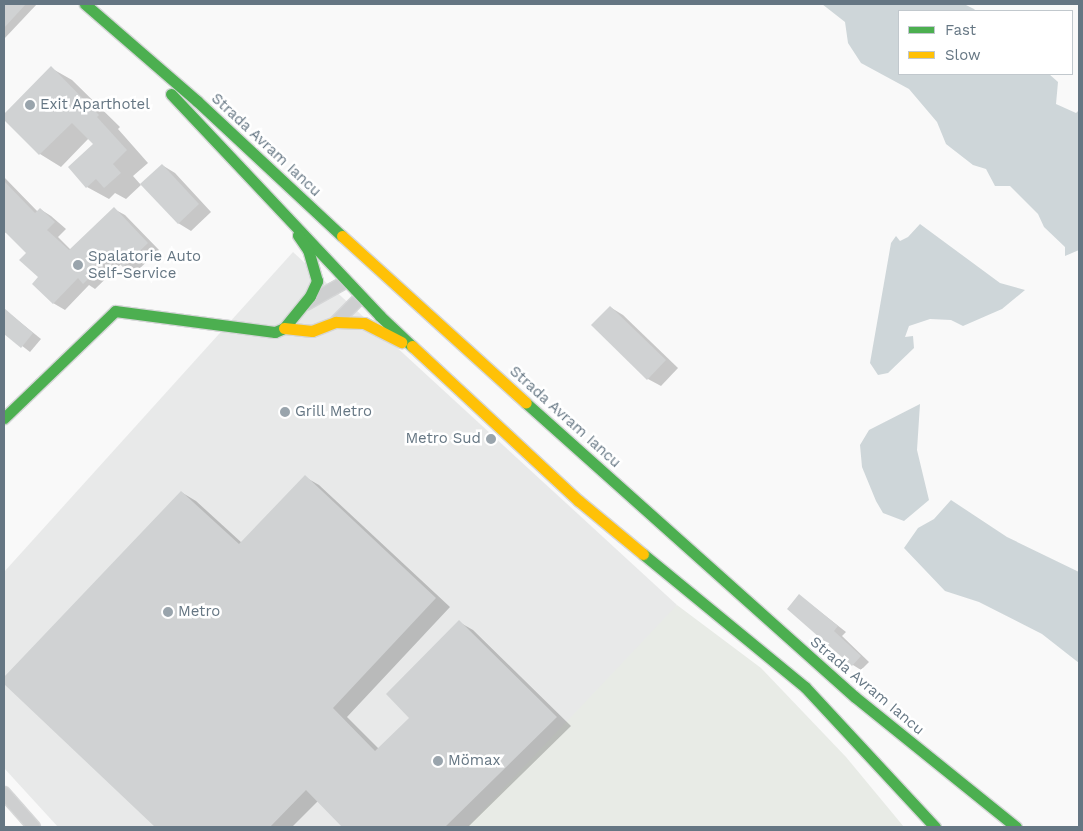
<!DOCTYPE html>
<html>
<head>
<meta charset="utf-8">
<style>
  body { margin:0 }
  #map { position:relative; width:1083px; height:831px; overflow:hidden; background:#f9f9f9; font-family:"Work Sans",sans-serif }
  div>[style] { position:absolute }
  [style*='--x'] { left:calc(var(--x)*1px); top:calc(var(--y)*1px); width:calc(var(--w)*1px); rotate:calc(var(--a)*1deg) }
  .built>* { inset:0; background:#e8e9e9 }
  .green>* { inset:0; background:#e8ebe6 }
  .water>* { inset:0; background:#ced6d9 }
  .shadow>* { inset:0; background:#0003 }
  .building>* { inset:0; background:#d0d2d3 }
  .roads { filter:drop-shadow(1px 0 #d5d6d7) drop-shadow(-1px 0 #d5d6d7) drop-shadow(0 1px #d5d6d7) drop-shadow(0 -1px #d5d6d7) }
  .street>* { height:12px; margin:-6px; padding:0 6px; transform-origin:6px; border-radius:6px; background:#cecfd0 }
  .fast>* { height:11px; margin:-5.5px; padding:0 5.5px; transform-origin:5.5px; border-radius:5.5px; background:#4caf50 }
  .slow>* { height:11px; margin:-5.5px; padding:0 5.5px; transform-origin:5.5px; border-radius:5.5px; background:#ffc107 }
  .dots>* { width:14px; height:14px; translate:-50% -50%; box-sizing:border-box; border:2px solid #fff; border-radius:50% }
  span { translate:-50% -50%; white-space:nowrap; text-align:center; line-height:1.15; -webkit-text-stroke:5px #fff; paint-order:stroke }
  .poi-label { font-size:15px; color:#657683 }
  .left { translate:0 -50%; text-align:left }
  .right { translate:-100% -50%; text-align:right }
  .street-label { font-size:15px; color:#657683 }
  .frame { position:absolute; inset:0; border:5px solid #657683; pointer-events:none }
  .legend { position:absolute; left:898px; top:10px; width:175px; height:65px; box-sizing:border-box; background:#fff; border:1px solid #c1c8cd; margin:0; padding:6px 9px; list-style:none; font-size:15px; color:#657683 }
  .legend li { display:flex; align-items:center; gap:10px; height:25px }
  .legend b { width:25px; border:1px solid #c1c8cd }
</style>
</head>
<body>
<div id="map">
  <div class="built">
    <div style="clip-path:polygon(293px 252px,677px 605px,664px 625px,468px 827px,58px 827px,4px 768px,4px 572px)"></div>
  </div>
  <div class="green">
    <div style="clip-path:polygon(677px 605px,761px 668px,846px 757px,904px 827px,467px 827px)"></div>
  </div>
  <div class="water">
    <div style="clip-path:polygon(822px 4px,964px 4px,974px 9px,976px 11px,899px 11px,899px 74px,1049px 74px,1058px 82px,1056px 104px,1076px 113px,1079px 110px,1079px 250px,1065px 256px,1065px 247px,1044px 227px,1038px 214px,1010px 186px,995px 186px,986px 169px,973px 165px,946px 144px,937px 122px,909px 89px,861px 63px,848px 43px,845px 22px)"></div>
    <div style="clip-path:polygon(920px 224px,1000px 283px,1025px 290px,1002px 309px,963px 326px,951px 320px,930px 319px,909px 326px,905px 337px,913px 336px,914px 348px,888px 373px,878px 375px,870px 363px,891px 243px,896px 236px,900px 241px,908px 237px)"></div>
    <div style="clip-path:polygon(920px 404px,917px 450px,929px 500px,904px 521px,883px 513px,876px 501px,862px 467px,860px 445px,869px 430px)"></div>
    <div style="clip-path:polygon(951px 500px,1007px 537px,1079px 572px,1079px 663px,1042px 634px,979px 602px,945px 591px,904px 548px,918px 528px,934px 519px)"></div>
  </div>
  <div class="shadow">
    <div style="clip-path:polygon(9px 4px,37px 4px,4px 39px,4px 10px)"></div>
    <div style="clip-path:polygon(51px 68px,72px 80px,120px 127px,118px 129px,148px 163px,133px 176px,141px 185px,162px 165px,175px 173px,211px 212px,191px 231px,178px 223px,142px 184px,126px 199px,115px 193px,109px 199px,87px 187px,95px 144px,89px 138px,61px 167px,40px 154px,4px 116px)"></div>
    <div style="clip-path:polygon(4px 177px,38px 212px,40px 209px,51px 216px,66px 229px,58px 237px,71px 250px,114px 209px,125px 215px,159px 250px,135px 273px,121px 264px,95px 289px,89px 285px,65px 310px,53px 303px,27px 253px,6px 232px,4px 234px)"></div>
    <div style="clip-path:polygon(610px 307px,623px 315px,678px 368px,661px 386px,648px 379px)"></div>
    <div style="clip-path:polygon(5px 310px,41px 339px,30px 352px,4px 332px)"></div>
    <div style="clip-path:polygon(305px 477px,319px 485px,450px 607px,347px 717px,379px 749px,410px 718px,459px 622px,473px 630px,571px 726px,468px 827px,344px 827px,318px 801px,292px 827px,157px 827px,4px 683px,4px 679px,181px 492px,196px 501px,242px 543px)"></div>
    <div style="clip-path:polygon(799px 595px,846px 632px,842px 636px,869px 662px,861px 670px,853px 665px)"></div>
  </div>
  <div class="building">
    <div style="clip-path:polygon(4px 4px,26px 4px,4px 28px)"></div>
    <div style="clip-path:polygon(51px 66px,99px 115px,97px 117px,127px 150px,113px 164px,121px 173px,104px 188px,96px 179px,86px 188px,68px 167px,93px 144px,72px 123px,39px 155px,4px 120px,4px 114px)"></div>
    <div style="clip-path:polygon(162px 164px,199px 204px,178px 224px,140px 184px)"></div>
    <div style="clip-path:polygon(4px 181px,35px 213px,40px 208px,55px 222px,47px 230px,69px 250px,114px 207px,148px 243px,123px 267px,111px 256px,83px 284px,78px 278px,53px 304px,32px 284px,38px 277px,19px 260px,26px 253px,4px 231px)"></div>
    <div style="clip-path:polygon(610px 306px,666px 360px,647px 380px,591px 325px)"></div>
    <div style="clip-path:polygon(4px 308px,33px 333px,21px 348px,4px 334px)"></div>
    <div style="clip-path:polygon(305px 475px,436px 598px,333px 708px,375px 751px,409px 718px,386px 694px,459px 620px,557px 717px,445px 827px,342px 827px,306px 790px,270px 827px,155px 827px,4px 684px,4px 677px,181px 491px,239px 544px)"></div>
    <div style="clip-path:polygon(799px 594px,838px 626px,834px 631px,861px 656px,852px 666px,787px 609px)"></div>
  </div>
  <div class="roads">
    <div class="street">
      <div style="--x:306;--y:304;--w:45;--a:-29.4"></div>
      <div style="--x:336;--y:322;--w:35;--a:-45"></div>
      <div style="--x:4;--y:793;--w:45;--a:48.6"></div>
    </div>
    <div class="fast">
      <div style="--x:85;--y:4;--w:148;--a:40.9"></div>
      <div style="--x:197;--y:101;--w:198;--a:43"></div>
      <div style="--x:171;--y:94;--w:305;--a:46.7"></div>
      <div style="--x:380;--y:316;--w:44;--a:43.2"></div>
      <div style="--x:526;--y:403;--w:441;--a:41.8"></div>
      <div style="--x:855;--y:697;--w:207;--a:38.9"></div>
      <div style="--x:4;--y:418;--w:154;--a:-43.9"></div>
      <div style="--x:115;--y:311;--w:161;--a:7.5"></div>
      <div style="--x:275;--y:332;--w:10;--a:-24"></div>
      <div style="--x:284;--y:328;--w:41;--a:-50.9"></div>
      <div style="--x:310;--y:296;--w:17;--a:-65"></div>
      <div style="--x:317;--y:281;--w:32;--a:-106"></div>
      <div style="--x:308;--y:250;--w:18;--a:-124"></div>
      <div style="--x:643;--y:554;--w:210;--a:39.4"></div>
      <div style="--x:805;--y:687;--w:191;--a:47.1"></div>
    </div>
    <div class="slow">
      <div style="--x:342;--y:236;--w:248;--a:42.2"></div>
      <div style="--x:284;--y:328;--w:28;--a:6"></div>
      <div style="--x:312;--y:331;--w:26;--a:-21"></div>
      <div style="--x:336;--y:322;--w:28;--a:2"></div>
      <div style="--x:364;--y:323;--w:42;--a:27.2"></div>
      <div style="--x:412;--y:346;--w:228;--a:42.9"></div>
      <div style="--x:579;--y:501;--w:83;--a:39.6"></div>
    </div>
  </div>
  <div class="dots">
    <div style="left:30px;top:105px;background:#99a4ac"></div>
    <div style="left:78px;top:265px;background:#99a4ac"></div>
    <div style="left:285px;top:412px;background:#99a4ac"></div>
    <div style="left:491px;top:439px;background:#99a4ac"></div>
    <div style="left:168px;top:612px;background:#99a4ac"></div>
    <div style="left:438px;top:761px;background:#99a4ac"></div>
  </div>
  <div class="poi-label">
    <span class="left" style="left:40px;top:105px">Exit Aparthotel</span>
    <span class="left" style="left:88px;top:265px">Spalatorie Auto<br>Self-Service</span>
    <span class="left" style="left:295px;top:412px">Grill Metro</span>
    <span class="right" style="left:481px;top:439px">Metro Sud</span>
    <span class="left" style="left:178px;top:612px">Metro</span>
    <span class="left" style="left:448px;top:761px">Mömax</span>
  </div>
  <div class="street-label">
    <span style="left:266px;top:145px;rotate:43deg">Strada Avram Iancu</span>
    <span style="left:565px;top:417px;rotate:42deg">Strada Avram Iancu</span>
    <span style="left:867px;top:686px;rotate:40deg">Strada Avram Iancu</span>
  </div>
  <div class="frame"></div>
  <ul class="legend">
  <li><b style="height:6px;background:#4caf50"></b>Fast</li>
  <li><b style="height:6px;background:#ffc107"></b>Slow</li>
  </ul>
</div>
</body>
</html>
